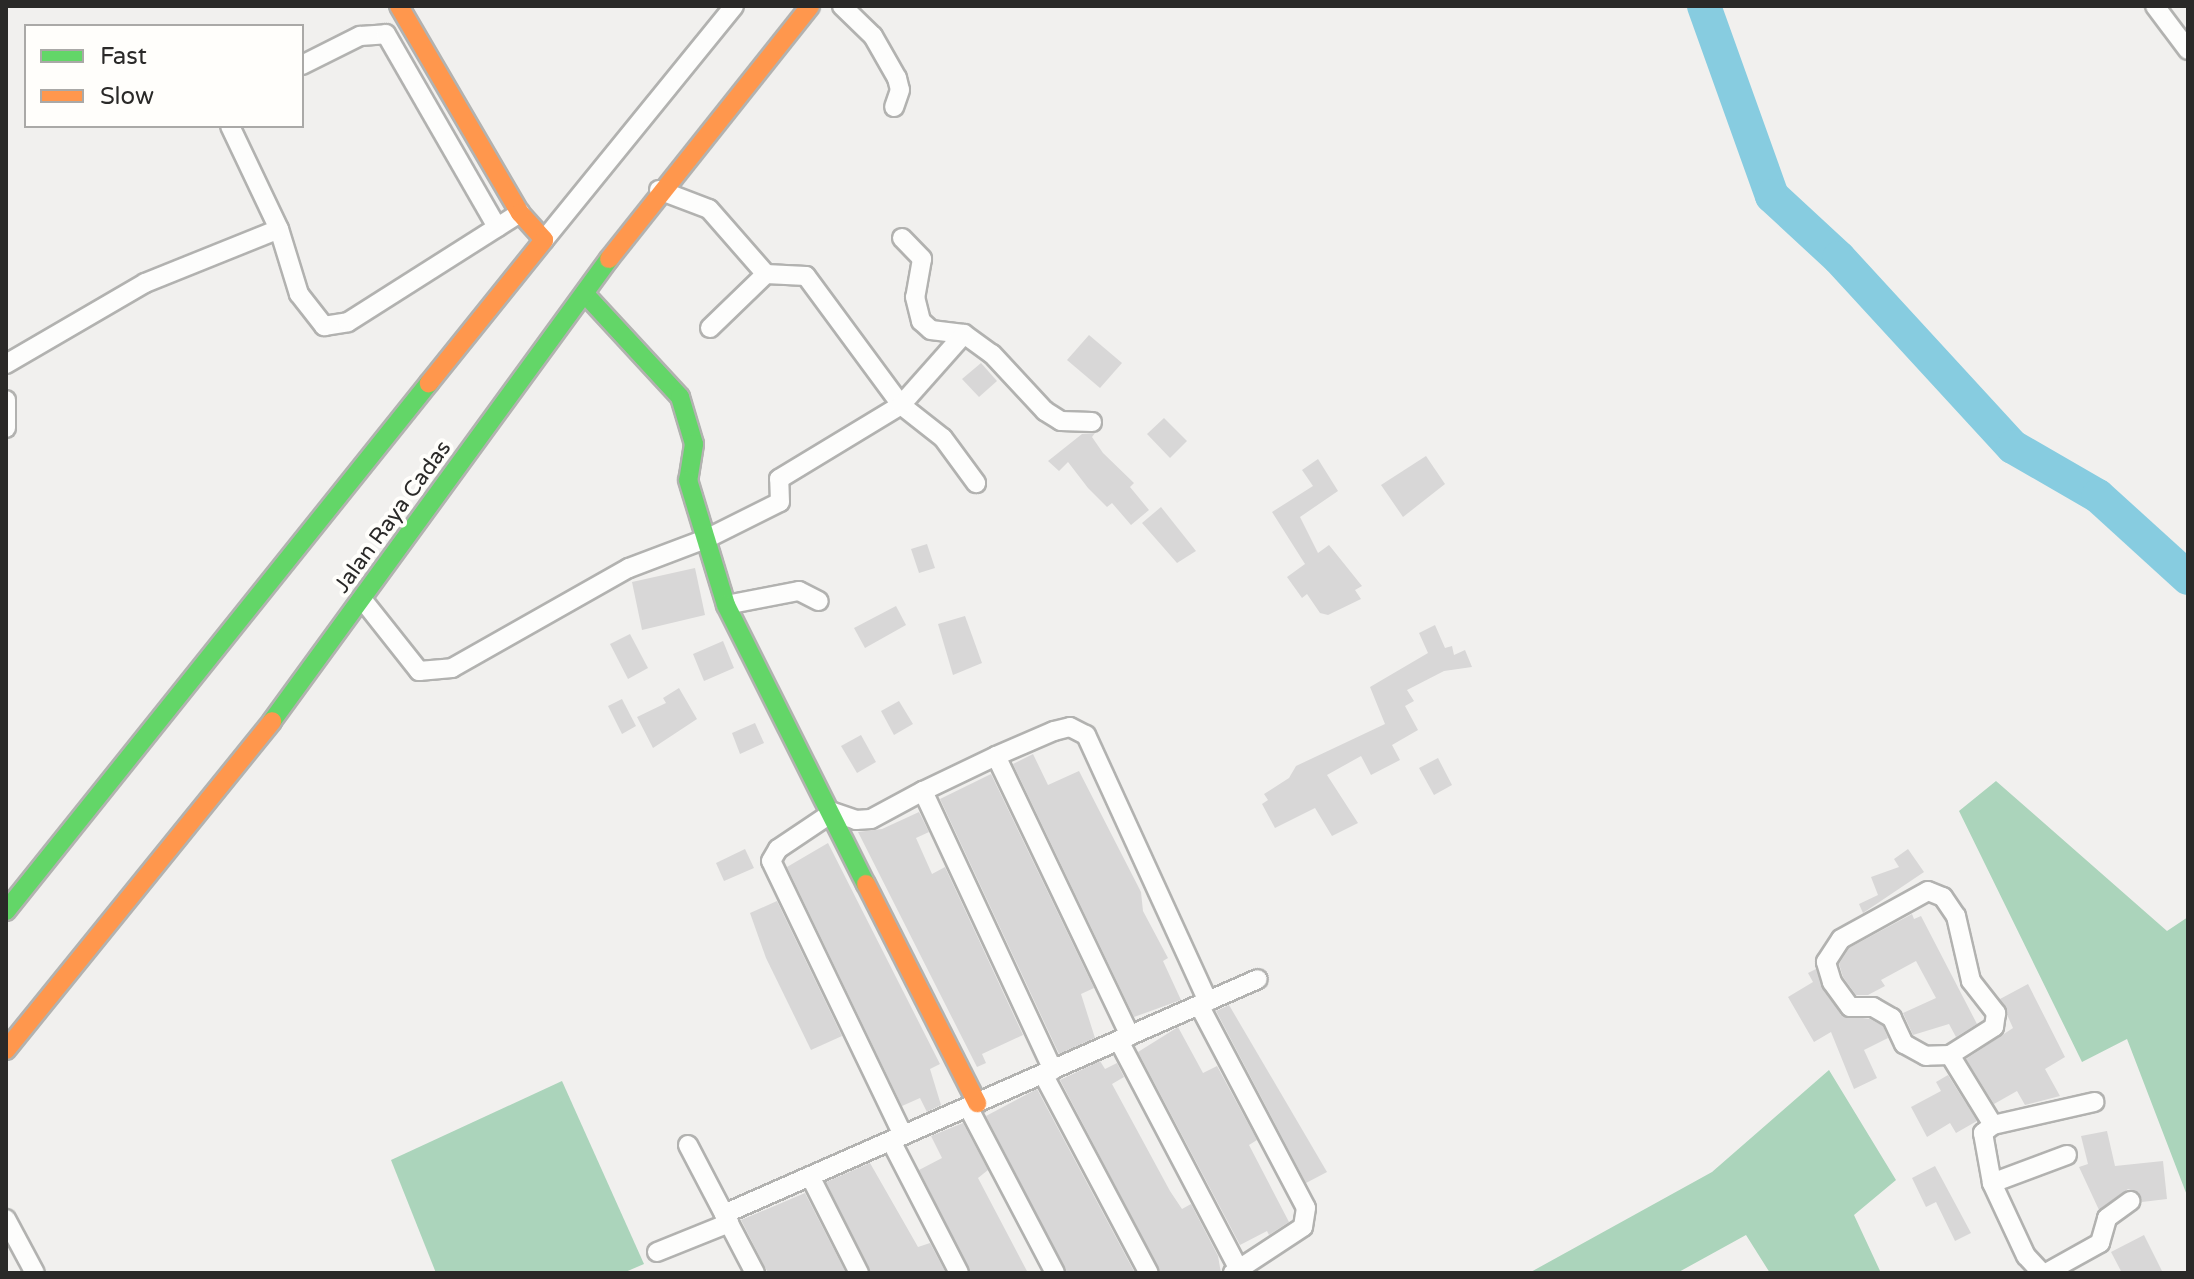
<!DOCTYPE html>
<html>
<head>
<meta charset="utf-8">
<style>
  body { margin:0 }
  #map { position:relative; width:2194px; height:1279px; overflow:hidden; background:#f1f0ee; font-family:"Varela Round",sans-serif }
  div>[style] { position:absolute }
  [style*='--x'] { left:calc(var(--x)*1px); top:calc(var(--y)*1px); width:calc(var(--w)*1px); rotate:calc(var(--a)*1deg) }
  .forest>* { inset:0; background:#abd4bb }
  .river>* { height:34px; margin:-17px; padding:0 17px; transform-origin:17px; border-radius:17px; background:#87cce0 }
  .building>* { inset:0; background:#d8d7d7 }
  .roads { filter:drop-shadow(2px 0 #b2b2b0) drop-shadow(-2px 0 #b2b2b0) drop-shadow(0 2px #b2b2b0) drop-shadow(0 -2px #b2b2b0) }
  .street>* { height:18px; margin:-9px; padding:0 9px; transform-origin:9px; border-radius:9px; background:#fdfdfc }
  .fast>* { height:18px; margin:-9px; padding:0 9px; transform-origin:9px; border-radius:9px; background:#63d668 }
  .slow>* { height:18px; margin:-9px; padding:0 9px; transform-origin:9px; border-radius:9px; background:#ff974d }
  span { translate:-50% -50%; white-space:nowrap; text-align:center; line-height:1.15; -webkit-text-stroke:8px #fffefb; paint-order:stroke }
  .street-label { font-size:22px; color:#2a2928 }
  .frame { position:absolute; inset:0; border:8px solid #2a2928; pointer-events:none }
  .legend { position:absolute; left:24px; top:24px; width:280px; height:104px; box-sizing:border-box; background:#fffefb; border:2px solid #aaa9a7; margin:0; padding:10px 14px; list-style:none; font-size:24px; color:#2a2928 }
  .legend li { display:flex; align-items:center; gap:16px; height:40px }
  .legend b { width:40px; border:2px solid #aaa9a7 }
</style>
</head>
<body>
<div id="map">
  <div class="forest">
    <div style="clip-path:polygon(1996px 781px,2167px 931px,2188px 917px,2188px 1198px,2127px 1039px,2082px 1062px,1959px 811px)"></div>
    <div style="clip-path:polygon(1829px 1070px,1896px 1180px,1854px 1215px,1881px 1273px,1770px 1273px,1746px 1235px,1677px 1273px,1529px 1273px,1712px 1172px)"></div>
    <div style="clip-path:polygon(562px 1081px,644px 1264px,623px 1273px,436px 1273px,391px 1160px)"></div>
  </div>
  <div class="river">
    <div style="--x:1704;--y:6;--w:202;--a:70.3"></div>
    <div style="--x:1772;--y:196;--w:91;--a:42.8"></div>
    <div style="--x:1839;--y:258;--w:257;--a:47.4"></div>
    <div style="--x:2013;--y:447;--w:98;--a:30"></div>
    <div style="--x:2098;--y:496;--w:122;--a:42.3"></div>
  </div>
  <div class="building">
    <div style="clip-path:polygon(1089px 335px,1122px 363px,1100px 388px,1067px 360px)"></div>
    <div style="clip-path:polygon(981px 363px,997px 381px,979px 397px,962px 379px)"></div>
    <div style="clip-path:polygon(1164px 418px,1187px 441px,1170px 458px,1147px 434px)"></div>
    <div style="clip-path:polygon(1095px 433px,1092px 437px,1103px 453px,1134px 483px,1130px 487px,1149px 510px,1131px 525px,1112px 503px,1107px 507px,1088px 488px,1068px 462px,1059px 471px,1048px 461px,1082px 434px)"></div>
    <div style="clip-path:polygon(1426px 456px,1445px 484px,1403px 517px,1381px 485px)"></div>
    <div style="clip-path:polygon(1318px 459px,1338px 491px,1300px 517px,1318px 553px,1329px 545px,1362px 586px,1355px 590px,1361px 599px,1328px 615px,1320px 613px,1307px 594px,1302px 598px,1287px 577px,1305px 564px,1272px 512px,1313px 486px,1302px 470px)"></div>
    <div style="clip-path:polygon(1161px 507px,1196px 551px,1177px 563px,1142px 523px)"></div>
    <div style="clip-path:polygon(927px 544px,935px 568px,919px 573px,911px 549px)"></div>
    <div style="clip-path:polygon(695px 568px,705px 615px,642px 630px,632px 582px)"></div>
    <div style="clip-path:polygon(896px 606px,906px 625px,865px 648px,854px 628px)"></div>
    <div style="clip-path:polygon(965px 616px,982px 663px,953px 675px,938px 624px)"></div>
    <div style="clip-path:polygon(1435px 625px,1445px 648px,1452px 646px,1454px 655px,1465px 650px,1472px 667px,1444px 671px,1407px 690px,1414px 701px,1405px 706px,1418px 730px,1392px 745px,1400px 760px,1371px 775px,1361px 756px,1327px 775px,1358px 823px,1332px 836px,1315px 808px,1275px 828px,1262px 804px,1268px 800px,1264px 794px,1289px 778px,1296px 766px,1385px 724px,1370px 687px,1428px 653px,1419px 633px)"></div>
    <div style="clip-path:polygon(630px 634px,648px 668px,628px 679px,610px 644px)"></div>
    <div style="clip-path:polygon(723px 641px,734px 668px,704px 681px,693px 654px)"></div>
    <div style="clip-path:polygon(679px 688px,697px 719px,653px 748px,637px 717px,666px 703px,663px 698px)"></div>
    <div style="clip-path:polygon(622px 699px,636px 726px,622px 734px,608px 706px)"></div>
    <div style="clip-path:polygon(899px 701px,913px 724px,894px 735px,881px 711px)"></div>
    <div style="clip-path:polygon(755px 723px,764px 743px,740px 754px,732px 733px)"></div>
    <div style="clip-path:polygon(861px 735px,876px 762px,857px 773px,841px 746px)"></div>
    <div style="clip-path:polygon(1033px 754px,1048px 785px,1079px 771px,1141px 892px,1143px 911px,1168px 958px,1163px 961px,1181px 1000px,1134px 1017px,1013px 764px)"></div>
    <div style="clip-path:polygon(1438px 758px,1452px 785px,1434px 795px,1419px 768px)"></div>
    <div style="clip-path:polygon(991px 774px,1094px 988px,1081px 994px,1095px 1038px,1059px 1054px,940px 799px)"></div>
    <div style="clip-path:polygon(919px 812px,929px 832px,916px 838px,932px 874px,945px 867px,1023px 1035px,982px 1054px,986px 1063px,977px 1067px,858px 832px,882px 829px)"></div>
    <div style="clip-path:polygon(828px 843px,940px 1064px,930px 1069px,941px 1105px,927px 1112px,920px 1098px,902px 1106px,787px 867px)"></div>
    <div style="clip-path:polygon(745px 849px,754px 868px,724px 881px,716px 863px)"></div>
    <div style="clip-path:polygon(1908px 849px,1924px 872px,1863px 913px,1859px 904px,1878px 895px,1871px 877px,1899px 867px,1894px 859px)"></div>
    <div style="clip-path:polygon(777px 901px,842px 1036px,811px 1050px,766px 958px,750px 913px)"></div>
    <div style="clip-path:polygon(1912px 914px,1914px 919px,1921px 916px,1977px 1024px,1956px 1037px,1949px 1024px,1913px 1035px,1903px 1013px,1936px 998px,1916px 961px,1881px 980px,1885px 986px,1868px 995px,1856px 995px,1843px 977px,1839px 964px,1849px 948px)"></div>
    <div style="clip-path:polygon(1816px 969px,1841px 1015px,1870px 1019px,1883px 1026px,1888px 1038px,1864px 1050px,1877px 1078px,1854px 1089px,1831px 1032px,1814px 1042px,1788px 997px,1813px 982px,1808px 973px)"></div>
    <div style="clip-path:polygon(2028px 984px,2065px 1057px,2045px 1069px,2060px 1096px,2025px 1105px,2017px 1091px,1994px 1104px,1966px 1059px,2013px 1028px,2000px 999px)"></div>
    <div style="clip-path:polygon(1229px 1005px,1327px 1172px,1306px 1183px,1216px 1011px)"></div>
    <div style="clip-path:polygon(1178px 1027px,1203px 1073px,1217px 1066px,1257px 1140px,1249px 1145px,1289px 1222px,1269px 1235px,1267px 1231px,1240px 1245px,1138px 1052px)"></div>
    <div style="clip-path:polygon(1100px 1061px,1105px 1069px,1117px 1063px,1124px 1077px,1112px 1084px,1170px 1191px,1182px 1209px,1191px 1204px,1218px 1256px,1221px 1273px,1161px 1273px,1060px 1080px)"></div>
    <div style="clip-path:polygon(1948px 1075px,1977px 1121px,1956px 1133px,1950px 1123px,1927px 1137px,1911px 1107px,1941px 1091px,1936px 1082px)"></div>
    <div style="clip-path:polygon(1037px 1089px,1135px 1273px,1067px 1273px,986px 1116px)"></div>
    <div style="clip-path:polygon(963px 1123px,988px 1170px,978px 1178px,1028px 1273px,971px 1273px,919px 1170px,942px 1158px,931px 1136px)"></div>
    <div style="clip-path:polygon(2107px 1131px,2115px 1166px,2163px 1161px,2167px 1199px,2142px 1202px,2139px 1193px,2128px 1189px,2099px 1210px,2079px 1167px,2088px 1164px,2081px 1136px)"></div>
    <div style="clip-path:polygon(870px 1163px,918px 1247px,930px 1243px,946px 1273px,871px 1273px,826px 1182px)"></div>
    <div style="clip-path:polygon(1935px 1166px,1971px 1233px,1955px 1241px,1936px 1202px,1926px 1207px,1912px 1178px)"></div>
    <div style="clip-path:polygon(805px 1193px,846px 1273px,768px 1273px,741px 1220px)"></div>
    <div style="clip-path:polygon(2144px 1235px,2163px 1273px,2122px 1273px,2111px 1252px)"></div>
  </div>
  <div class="roads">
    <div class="street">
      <div style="--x:842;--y:6;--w:43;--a:44.1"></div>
      <div style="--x:873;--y:36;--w:48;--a:60.3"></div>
      <div style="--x:897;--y:78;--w:12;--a:76"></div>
      <div style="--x:900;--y:90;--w:18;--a:109"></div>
      <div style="--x:2155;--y:6;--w:55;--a:53.1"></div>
      <div style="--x:302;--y:65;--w:65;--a:-26.6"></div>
      <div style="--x:360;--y:36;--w:26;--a:-4"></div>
      <div style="--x:386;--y:34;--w:223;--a:60.1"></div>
      <div style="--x:230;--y:126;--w:114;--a:64.6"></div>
      <div style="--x:279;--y:229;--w:68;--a:72.9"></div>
      <div style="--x:299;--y:294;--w:41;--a:52"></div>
      <div style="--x:324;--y:326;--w:24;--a:-9"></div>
      <div style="--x:348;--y:322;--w:204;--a:-32.4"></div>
      <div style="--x:659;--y:190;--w:53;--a:20.8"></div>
      <div style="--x:709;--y:209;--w:86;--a:48.8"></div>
      <div style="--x:766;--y:274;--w:40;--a:2.9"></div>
      <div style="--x:806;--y:276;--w:160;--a:53.6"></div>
      <div style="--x:901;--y:405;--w:53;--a:38.2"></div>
      <div style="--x:943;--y:438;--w:56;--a:53.7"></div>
      <div style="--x:902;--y:238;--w:29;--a:46"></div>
      <div style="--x:922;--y:259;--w:39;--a:100"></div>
      <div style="--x:915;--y:297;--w:25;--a:76"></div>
      <div style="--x:921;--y:321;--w:13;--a:42"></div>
      <div style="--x:931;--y:330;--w:33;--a:7"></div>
      <div style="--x:964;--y:334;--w:34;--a:36"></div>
      <div style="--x:992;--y:354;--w:78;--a:47.1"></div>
      <div style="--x:1045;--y:411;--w:19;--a:32"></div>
      <div style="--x:1061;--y:421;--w:31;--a:2"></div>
      <div style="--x:544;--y:240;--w:301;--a:-50.9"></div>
      <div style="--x:710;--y:328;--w:78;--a:-44"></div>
      <div style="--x:6;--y:364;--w:161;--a:-30.2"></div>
      <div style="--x:145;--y:283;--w:144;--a:-21.9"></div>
      <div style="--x:6;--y:400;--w:28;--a:90"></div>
      <div style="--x:362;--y:599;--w:92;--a:51.6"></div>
      <div style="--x:419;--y:671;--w:33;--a:-5"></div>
      <div style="--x:452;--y:668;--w:203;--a:-29.5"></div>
      <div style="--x:629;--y:568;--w:85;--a:-20.8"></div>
      <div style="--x:708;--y:538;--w:80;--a:-26.6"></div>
      <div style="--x:780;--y:502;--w:23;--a:-92"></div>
      <div style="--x:779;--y:479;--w:143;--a:-31.2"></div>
      <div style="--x:901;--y:405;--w:95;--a:-48.4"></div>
      <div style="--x:726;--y:605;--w:74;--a:-10.9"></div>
      <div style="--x:799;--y:591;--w:22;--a:27"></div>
      <div style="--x:996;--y:756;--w:310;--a:64.4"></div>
      <div style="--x:1928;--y:891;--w:16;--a:22"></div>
      <div style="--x:1943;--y:897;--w:23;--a:56"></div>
      <div style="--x:1956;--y:916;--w:67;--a:77"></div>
      <div style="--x:1971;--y:981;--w:41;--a:52"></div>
      <div style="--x:1996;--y:1013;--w:14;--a:98"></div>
      <div style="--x:1994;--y:1027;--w:52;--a:147.5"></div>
      <div style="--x:1950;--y:1055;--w:24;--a:178"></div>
      <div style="--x:1926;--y:1056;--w:25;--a:-151"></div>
      <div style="--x:1904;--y:1044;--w:29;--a:-115"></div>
      <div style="--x:1892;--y:1018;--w:22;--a:-150"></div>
      <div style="--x:1873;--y:1007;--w:23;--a:180"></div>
      <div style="--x:1850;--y:1007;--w:31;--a:-126"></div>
      <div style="--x:1832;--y:982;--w:21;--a:-107"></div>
      <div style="--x:1826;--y:962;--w:27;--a:-57"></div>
      <div style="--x:1841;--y:939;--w:99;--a:-28.9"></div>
      <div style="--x:1199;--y:1005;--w:229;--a:62.2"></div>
      <div style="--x:1306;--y:1208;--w:19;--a:99"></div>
      <div style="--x:1303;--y:1227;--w:84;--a:146.7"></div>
      <div style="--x:1119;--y:1041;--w:259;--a:62.3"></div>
      <div style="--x:1950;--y:1055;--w:82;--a:58.4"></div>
      <div style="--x:1053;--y:1070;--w:308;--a:-115"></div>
      <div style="--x:923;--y:791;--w:81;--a:-25.6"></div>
      <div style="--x:996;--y:756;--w:63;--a:-23.3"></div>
      <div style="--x:1054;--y:731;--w:16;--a:-14"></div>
      <div style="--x:1070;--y:727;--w:18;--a:27"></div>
      <div style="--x:1086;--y:735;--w:293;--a:65.4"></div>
      <div style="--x:1043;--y:1074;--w:225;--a:62"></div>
      <div style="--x:968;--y:1107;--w:187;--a:62.3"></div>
      <div style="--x:903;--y:1135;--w:304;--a:-115.7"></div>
      <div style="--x:771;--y:861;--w:14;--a:-60"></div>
      <div style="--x:778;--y:849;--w:66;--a:-33.9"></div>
      <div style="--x:833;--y:812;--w:24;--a:19"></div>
      <div style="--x:856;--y:820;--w:15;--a:-4"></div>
      <div style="--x:871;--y:819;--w:59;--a:-28.3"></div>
      <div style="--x:891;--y:1141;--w:148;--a:62.7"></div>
      <div style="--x:688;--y:1145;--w:78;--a:62.4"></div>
      <div style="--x:810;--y:1176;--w:109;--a:63.2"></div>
      <div style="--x:1992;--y:1183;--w:80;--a:-20.5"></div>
      <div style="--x:6;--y:1219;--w:61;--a:61.8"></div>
      <div style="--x:657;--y:1252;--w:78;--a:-21.9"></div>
      <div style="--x:755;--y:1273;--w:67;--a:-117.7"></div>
      <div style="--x:724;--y:1214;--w:583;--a:-23.75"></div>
      <div style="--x:2042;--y:1273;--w:23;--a:-133"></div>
      <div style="--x:2026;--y:1256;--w:81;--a:-115"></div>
      <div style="--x:1992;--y:1183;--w:51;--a:-100.2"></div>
      <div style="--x:1983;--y:1133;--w:13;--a:-39"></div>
      <div style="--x:1993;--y:1125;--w:104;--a:-12.8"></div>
      <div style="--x:2046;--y:1273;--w:62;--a:-29.1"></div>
      <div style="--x:2100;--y:1243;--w:26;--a:-74"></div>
      <div style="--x:2107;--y:1218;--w:29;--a:-36"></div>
    </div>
    <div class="fast">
      <div style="--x:585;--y:294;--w:140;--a:47.3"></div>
      <div style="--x:680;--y:397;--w:49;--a:73.4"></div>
      <div style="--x:694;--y:444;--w:36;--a:99"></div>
      <div style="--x:688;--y:480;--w:131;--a:73.1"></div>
      <div style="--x:726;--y:605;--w:312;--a:63.4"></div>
      <div style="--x:272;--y:721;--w:572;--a:-53.89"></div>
      <div style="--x:6;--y:911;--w:677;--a:-51.3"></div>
    </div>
    <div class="slow">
      <div style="--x:399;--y:6;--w:240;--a:59.7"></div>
      <div style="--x:520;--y:213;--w:36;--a:48"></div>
      <div style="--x:544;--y:240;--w:184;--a:128.8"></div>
      <div style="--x:609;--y:259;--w:323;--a:-51.5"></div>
      <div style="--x:866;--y:884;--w:246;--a:63.1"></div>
      <div style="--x:6;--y:1050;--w:423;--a:-51"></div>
    </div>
  </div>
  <div class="street-label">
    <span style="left:393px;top:517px;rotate:-54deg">Jalan Raya Cadas</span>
  </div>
  <div class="frame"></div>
  <ul class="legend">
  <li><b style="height:10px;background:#63d668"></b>Fast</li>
  <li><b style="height:10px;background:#ff974d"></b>Slow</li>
  </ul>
</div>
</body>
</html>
